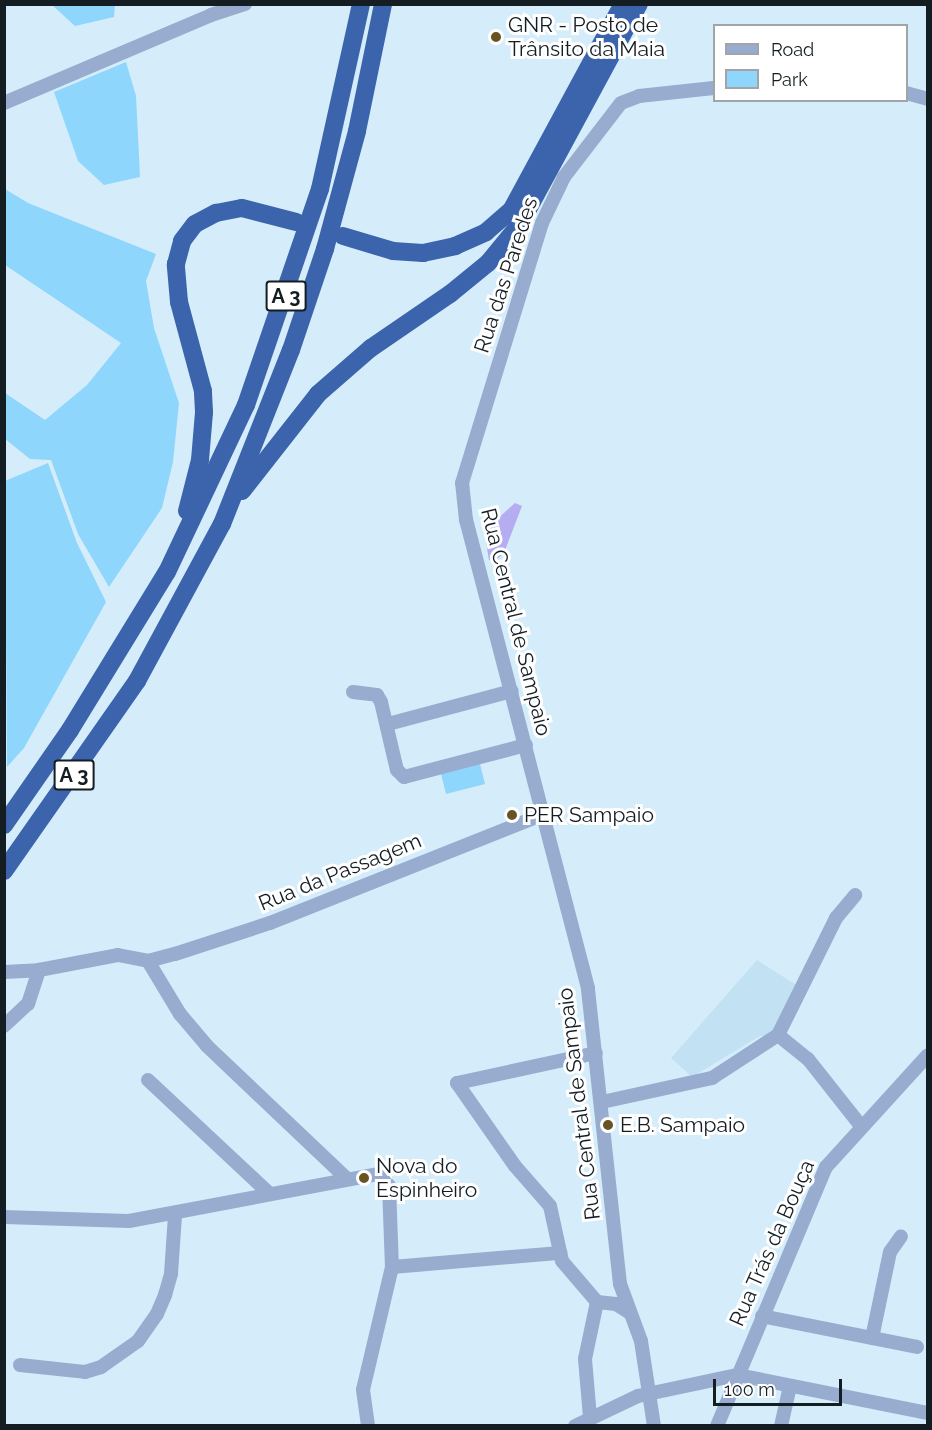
<!DOCTYPE html>
<html>
<head>
<meta charset="utf-8">
<style>
  body { margin:0 }
  #map { position:relative; width:932px; height:1430px; overflow:hidden; background:#d5edfa; font-family:Raleway,sans-serif }
  div>[style] { position:absolute }
  [style*='--x'] { left:calc(var(--x)*1px); top:calc(var(--y)*1px); width:calc(var(--w)*1px); rotate:calc(var(--a)*1deg) }
  .built>* { inset:0; background:#c2e2f3 }
  .green>* { inset:0; background:#8ed6fb }
  .water>* { inset:0; background:#b5acf1 }
  .stream>* { height:2px; margin:-1px; padding:0 1px; transform-origin:1px; border-radius:1px; background:#b5acf1 }
  .minor>* { height:14px; margin:-7px; padding:0 7px; transform-origin:7px; border-radius:7px; background:#98accf }
  .highway>* { height:18px; margin:-9px; padding:0 9px; transform-origin:9px; border-radius:9px; background:#3b64ac }
  .dots>* { width:16px; height:16px; translate:-50% -50%; box-sizing:border-box; border:3px solid #fff; border-radius:50% }
  span { translate:-50% -50%; white-space:nowrap; text-align:center; line-height:1.15; -webkit-text-stroke:6px #fff; paint-order:stroke }
  .shield-label span { padding:2px 4px; background:#fff; border:2px solid; border-radius:4px; -webkit-text-stroke-width:0 }
  .shield-label { font-size:20px; color:#141d22; font-weight:700 }
  .poi-label { font-size:21px; color:#141d22 }
  .left { translate:0 -50%; text-align:left }
  .street-label { font-size:21px; color:#141d22 }
  .frame { position:absolute; inset:0; border:6px solid #141d22; pointer-events:none }
  .legend { position:absolute; left:713px; top:24px; width:195px; height:78px; box-sizing:border-box; background:#fff; border:2px solid #a1a5a7; margin:0; padding:8px 10px; list-style:none; font-size:18px; color:#141d22 }
  .legend li { display:flex; align-items:center; gap:12px; height:30px }
  .legend b { width:30px; border:2px solid #a1a5a7 }
  .scale { position:absolute; left:713px; top:1379px; width:129px; height:27px; box-sizing:border-box; border:3px solid #141d22; border-top:0; padding-left:8px; font-size:18px; line-height:21px; white-space:nowrap; color:#141d22; -webkit-text-stroke:4px #fff; paint-order:stroke }
</style>
</head>
<body>
<div id="map">
  <div class="built">
    <div style="clip-path:polygon(757px 960px,798px 986px,769px 1037px,760px 1036px,692px 1077px,671px 1058px)"></div>
  </div>
  <div class="green">
    <div style="clip-path:polygon(52px 5px,115px 5px,114px 17px,75px 26px)"></div>
    <div style="clip-path:polygon(126px 62px,136px 96px,140px 177px,104px 185px,78px 161px,54px 92px)"></div>
    <div style="clip-path:polygon(5px 189px,28px 203px,156px 254px,146px 281px,154px 328px,179px 403px,173px 462px,162px 508px,109px 587px,78px 534px,51px 460px,30px 459px,5px 439px,5px 393px,45px 420px,87px 385px,121px 343px,5px 265px)"></div>
    <div style="clip-path:polygon(48px 463px,77px 543px,106px 602px,24px 748px,7px 767px,5px 481px)"></div>
    <div style="clip-path:polygon(480px 764px,485px 784px,446px 794px,441px 774px)"></div>
  </div>
  <div class="water">
    <div style="clip-path:polygon(515px 503px,522px 506px,504px 553px,494px 562px,489px 560px,484px 531px)"></div>
  </div>
  <div class="stream">
    <div style="--x:928;--y:1382;--w:25;--a:90"></div>
  </div>
  <div class="minor">
    <div style="--x:906;--y:93;--w:23;--a:15"></div>
    <div style="--x:4;--y:103;--w:225;--a:-23"></div>
    <div style="--x:211;--y:15;--w:36;--a:-18"></div>
    <div style="--x:353;--y:692;--w:24;--a:7"></div>
    <div style="--x:377;--y:695;--w:8;--a:60"></div>
    <div style="--x:381;--y:702;--w:70;--a:76.8"></div>
    <div style="--x:397;--y:770;--w:10;--a:45"></div>
    <div style="--x:404;--y:777;--w:126;--a:-14.7"></div>
    <div style="--x:388;--y:724;--w:128;--a:-14.9"></div>
    <div style="--x:148;--y:961;--w:62;--a:58.9"></div>
    <div style="--x:180;--y:1014;--w:42;--a:49.8"></div>
    <div style="--x:207;--y:1046;--w:192;--a:43.5"></div>
    <div style="--x:4;--y:972;--w:35;--a:-3"></div>
    <div style="--x:39;--y:970;--w:80;--a:-10.8"></div>
    <div style="--x:118;--y:955;--w:31;--a:11"></div>
    <div style="--x:148;--y:961;--w:28;--a:-15"></div>
    <div style="--x:175;--y:954;--w:100;--a:-18.1"></div>
    <div style="--x:270;--y:923;--w:295;--a:-21.7"></div>
    <div style="--x:4;--y:1026;--w:33;--a:-43"></div>
    <div style="--x:28;--y:1004;--w:36;--a:-72"></div>
    <div style="--x:778;--y:1035;--w:38;--a:39"></div>
    <div style="--x:808;--y:1059;--w:85;--a:51.7"></div>
    <div style="--x:148;--y:1080;--w:167;--a:43.1"></div>
    <div style="--x:457;--y:1083;--w:101;--a:55.1"></div>
    <div style="--x:515;--y:1166;--w:53;--a:48.8"></div>
    <div style="--x:550;--y:1206;--w:56;--a:77.7"></div>
    <div style="--x:562;--y:1261;--w:54;--a:49.5"></div>
    <div style="--x:597;--y:1302;--w:58;--a:101.9"></div>
    <div style="--x:585;--y:1359;--w:58;--a:85.1"></div>
    <div style="--x:457;--y:1083;--w:142;--a:-12.2"></div>
    <div style="--x:602;--y:1102;--w:113;--a:-12.3"></div>
    <div style="--x:712;--y:1078;--w:79;--a:-33.1"></div>
    <div style="--x:778;--y:1035;--w:131;--a:-63.6"></div>
    <div style="--x:836;--y:918;--w:30;--a:-50"></div>
    <div style="--x:4;--y:1217;--w:125;--a:1.8"></div>
    <div style="--x:129;--y:1221;--w:253;--a:-10.7"></div>
    <div style="--x:378;--y:1174;--w:16;--a:47"></div>
    <div style="--x:389;--y:1186;--w:81;--a:87.9"></div>
    <div style="--x:392;--y:1267;--w:126;--a:103.3"></div>
    <div style="--x:363;--y:1390;--w:36;--a:82"></div>
    <div style="--x:392;--y:1267;--w:169;--a:-4.8"></div>
    <div style="--x:597;--y:1302;--w:19;--a:6"></div>
    <div style="--x:616;--y:1304;--w:15;--a:32"></div>
    <div style="--x:762;--y:1316;--w:158;--a:11.3"></div>
    <div style="--x:872;--y:1338;--w:88;--a:-78.2"></div>
    <div style="--x:890;--y:1252;--w:19;--a:-55"></div>
    <div style="--x:20;--y:1365;--w:65;--a:6.1"></div>
    <div style="--x:85;--y:1372;--w:17;--a:-17"></div>
    <div style="--x:101;--y:1367;--w:45;--a:-35.1"></div>
    <div style="--x:138;--y:1341;--w:33;--a:-55"></div>
    <div style="--x:157;--y:1314;--w:21;--a:-67"></div>
    <div style="--x:165;--y:1295;--w:22;--a:-74"></div>
    <div style="--x:171;--y:1274;--w:59;--a:-86.1"></div>
    <div style="--x:575;--y:1426;--w:70;--a:-25.5"></div>
    <div style="--x:638;--y:1396;--w:102;--a:-11.9"></div>
    <div style="--x:738;--y:1375;--w:194;--a:11.3"></div>
    <div style="--x:654;--y:1426;--w:86;--a:-98.7"></div>
    <div style="--x:641;--y:1341;--w:61;--a:-110.2"></div>
    <div style="--x:620;--y:1284;--w:298;--a:-96.2"></div>
    <div style="--x:588;--y:988;--w:484;--a:-104.6"></div>
    <div style="--x:466;--y:520;--w:37;--a:-96"></div>
    <div style="--x:462;--y:483;--w:272;--a:-72.9"></div>
    <div style="--x:542;--y:223;--w:51;--a:-64.4"></div>
    <div style="--x:564;--y:177;--w:93;--a:-52.4"></div>
    <div style="--x:621;--y:103;--w:19;--a:-21"></div>
    <div style="--x:639;--y:96;--w:75;--a:-6.1"></div>
    <div style="--x:717;--y:1426;--w:281;--a:-67.2"></div>
    <div style="--x:826;--y:1167;--w:151;--a:-47.7"></div>
    <div style="--x:781;--y:1426;--w:41;--a:-77.3"></div>
  </div>
  <div class="highway">
    <div style="--x:343;--y:236;--w:52;--a:16.7"></div>
    <div style="--x:393;--y:251;--w:30;--a:4"></div>
    <div style="--x:423;--y:253;--w:33;--a:-12"></div>
    <div style="--x:455;--y:246;--w:34;--a:-24"></div>
    <div style="--x:486;--y:232;--w:35;--a:-41"></div>
    <div style="--x:512;--y:209;--w:233;--a:-61.6"></div>
    <div style="--x:242;--y:491;--w:123;--a:-51.9"></div>
    <div style="--x:318;--y:394;--w:70;--a:-41"></div>
    <div style="--x:371;--y:348;--w:96;--a:-34.4"></div>
    <div style="--x:450;--y:294;--w:49;--a:-39.2"></div>
    <div style="--x:488;--y:263;--w:50;--a:-50.6"></div>
    <div style="--x:520;--y:224;--w:250;--a:-61.6"></div>
    <div style="--x:187;--y:511;--w:53;--a:-75.7"></div>
    <div style="--x:200;--y:460;--w:48;--a:-85.2"></div>
    <div style="--x:204;--y:412;--w:21;--a:-93"></div>
    <div style="--x:203;--y:391;--w:92;--a:-105.1"></div>
    <div style="--x:179;--y:302;--w:38;--a:-95"></div>
    <div style="--x:176;--y:264;--w:24;--a:-75"></div>
    <div style="--x:182;--y:241;--w:21;--a:-53"></div>
    <div style="--x:195;--y:224;--w:24;--a:-28"></div>
    <div style="--x:216;--y:213;--w:26;--a:-11"></div>
    <div style="--x:242;--y:208;--w:56;--a:14.5"></div>
    <div style="--x:4;--y:825;--w:116;--a:-55.2"></div>
    <div style="--x:70;--y:730;--w:185;--a:-58.5"></div>
    <div style="--x:167;--y:572;--w:185;--a:-64.7"></div>
    <div style="--x:246;--y:405;--w:228;--a:-71.1"></div>
    <div style="--x:320;--y:189;--w:189;--a:-77.5"></div>
    <div style="--x:4;--y:871;--w:232;--a:-55"></div>
    <div style="--x:137;--y:681;--w:179;--a:-61.6"></div>
    <div style="--x:222;--y:524;--w:187;--a:-68.4"></div>
    <div style="--x:291;--y:350;--w:107;--a:-71.4"></div>
    <div style="--x:325;--y:249;--w:122;--a:-74.8"></div>
    <div style="--x:357;--y:131;--w:130;--a:-78.4"></div>
  </div>
  <div class="dots">
    <div style="left:496px;top:37px;background:#675422"></div>
    <div style="left:512px;top:815px;background:#675422"></div>
    <div style="left:608px;top:1125px;background:#675422"></div>
    <div style="left:364px;top:1178px;background:#675422"></div>
  </div>
  <div class="shield-label">
    <span style="left:286px;top:296px">A 3</span>
    <span style="left:74px;top:775px">A 3</span>
  </div>
  <div class="poi-label">
    <span class="left" style="left:508px;top:37px">GNR - Posto de<br>Trânsito da Maia</span>
    <span class="left" style="left:524px;top:815px">PER Sampaio</span>
    <span class="left" style="left:620px;top:1125px">E.B. Sampaio</span>
    <span class="left" style="left:376px;top:1178px">Nova do<br>Espinheiro</span>
  </div>
  <div class="street-label">
    <span style="left:506px;top:275px;rotate:-72deg">Rua das Paredes</span>
    <span style="left:516px;top:622px;rotate:76deg">Rua Central de Sampaio</span>
    <span style="left:340px;top:872px;rotate:-22deg">Rua da Passagem</span>
    <span style="left:579px;top:1104px;rotate:-97deg">Rua Central de Sampaio</span>
    <span style="left:772px;top:1243px;rotate:-66deg">Rua Trás da Bouça</span>
  </div>
  <div class="frame"></div>
  <ul class="legend">
  <li><b style="height:8px;background:#98accf"></b>Road</li>
  <li><b style="height:16px;background:#8ed6fb"></b>Park</li>
  </ul>
  <div class="scale">100 m</div>
</div>
</body>
</html>
